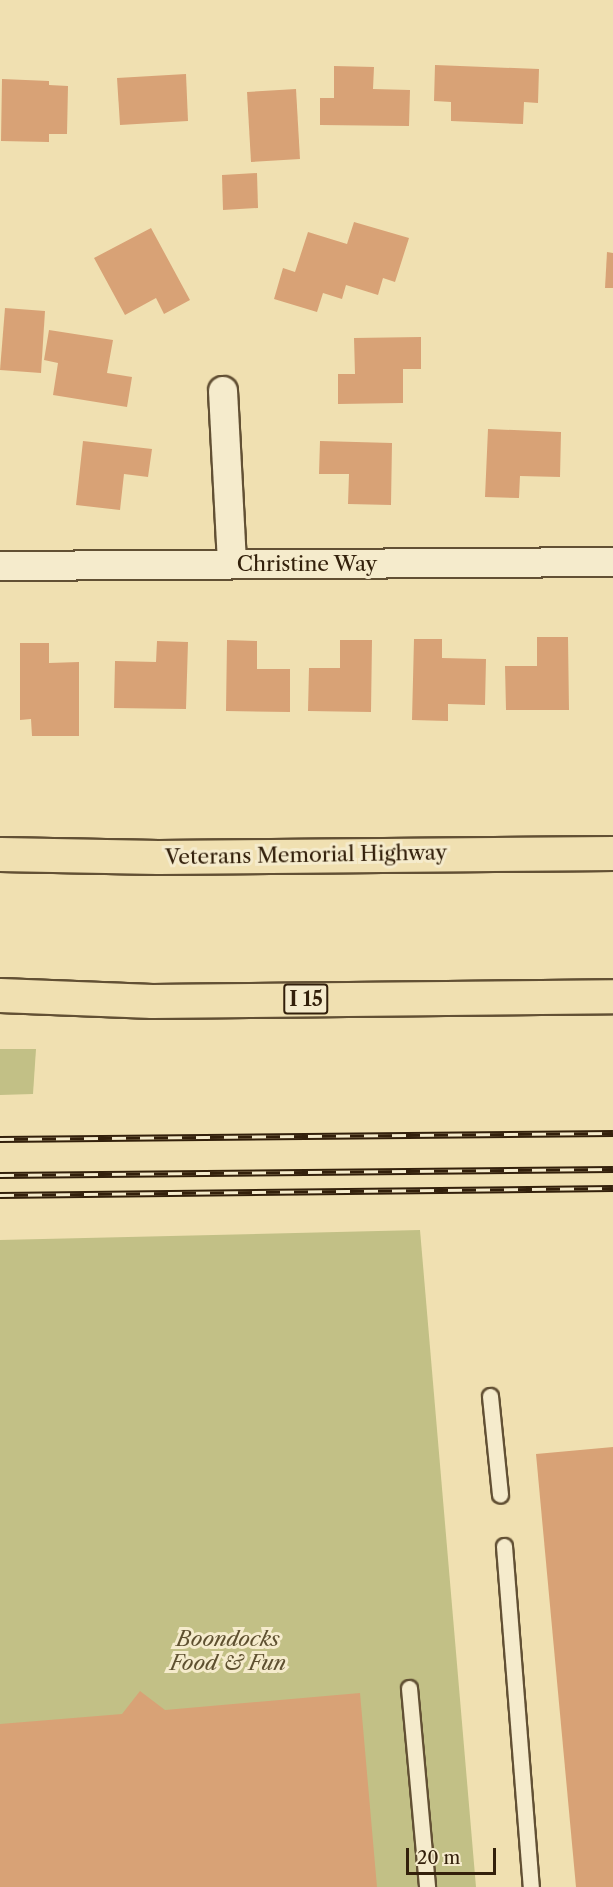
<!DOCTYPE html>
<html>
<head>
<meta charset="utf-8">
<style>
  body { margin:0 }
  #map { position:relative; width:613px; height:1887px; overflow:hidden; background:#f0e0b1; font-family:"Libre Caslon Text",serif }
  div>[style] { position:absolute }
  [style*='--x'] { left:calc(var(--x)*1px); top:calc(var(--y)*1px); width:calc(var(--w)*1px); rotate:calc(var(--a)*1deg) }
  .green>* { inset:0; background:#c2c086 }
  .building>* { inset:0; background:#d8a276 }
  .roads { filter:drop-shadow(2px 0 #625034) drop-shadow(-2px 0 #625034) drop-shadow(0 2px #625034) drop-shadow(0 -2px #625034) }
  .service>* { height:15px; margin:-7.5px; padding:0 7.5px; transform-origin:7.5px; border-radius:7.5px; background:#f5ebcc }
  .minor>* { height:28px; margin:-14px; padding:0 14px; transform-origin:14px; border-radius:14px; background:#f5ebcc }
  .motorway>* { height:33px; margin:-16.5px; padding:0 16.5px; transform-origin:16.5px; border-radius:16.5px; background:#f0e0b1 }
  .rail>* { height:7px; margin-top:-3.5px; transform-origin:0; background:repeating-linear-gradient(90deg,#f5ebcc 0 14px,#33200b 0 28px); box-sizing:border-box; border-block:2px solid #33200b }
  span { translate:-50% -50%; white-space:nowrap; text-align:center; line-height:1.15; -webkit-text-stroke:6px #f5ebcc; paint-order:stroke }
  .shield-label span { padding:2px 4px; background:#f5ebcc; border:2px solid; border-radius:4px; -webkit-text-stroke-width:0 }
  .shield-label { font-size:20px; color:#33200b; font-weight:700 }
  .street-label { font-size:21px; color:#33200b }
  .park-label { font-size:21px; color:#5e5030; font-style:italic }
  .scale { position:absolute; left:406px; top:1848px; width:90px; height:27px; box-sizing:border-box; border:3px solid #33200b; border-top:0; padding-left:8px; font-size:18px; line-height:21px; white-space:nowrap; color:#33200b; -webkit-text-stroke:4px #f5ebcc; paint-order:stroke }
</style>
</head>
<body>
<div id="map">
  <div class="green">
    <div style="clip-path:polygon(0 1049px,36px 1049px,33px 1094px,0 1095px)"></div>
    <div style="clip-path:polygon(420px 1230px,476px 1887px,0 1887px,0 1240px)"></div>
  </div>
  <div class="building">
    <div style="clip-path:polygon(435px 65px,539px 69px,538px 103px,524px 102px,523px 124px,451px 121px,451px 102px,434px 101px)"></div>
    <div style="clip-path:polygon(334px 66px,374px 67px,373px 89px,410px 90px,409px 126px,320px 125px,320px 98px,334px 98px)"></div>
    <div style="clip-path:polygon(186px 74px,188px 121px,120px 125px,117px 78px)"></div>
    <div style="clip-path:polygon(2px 79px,49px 81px,49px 85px,68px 86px,67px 134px,49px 134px,49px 142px,1px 141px)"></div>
    <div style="clip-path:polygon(296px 89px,300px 159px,251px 162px,247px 92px)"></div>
    <div style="clip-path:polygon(257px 173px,258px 208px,223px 210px,222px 175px)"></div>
    <div style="clip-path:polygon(354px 222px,409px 238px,395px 282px,383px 278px,378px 295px,346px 285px,342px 299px,323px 293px,317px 312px,274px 299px,283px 268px,295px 272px,308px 232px,347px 244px)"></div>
    <div style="clip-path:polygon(151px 228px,190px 300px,164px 314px,156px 298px,125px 315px,94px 258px)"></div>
    <div style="clip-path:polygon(607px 252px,613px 253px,613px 288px,605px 288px)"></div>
    <div style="clip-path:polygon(5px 308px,45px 311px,41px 373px,0 370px)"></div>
    <div style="clip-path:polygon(49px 330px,113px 340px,107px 373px,132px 377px,127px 407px,53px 395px,58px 363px,44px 360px)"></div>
    <div style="clip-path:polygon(421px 337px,421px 369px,403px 369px,403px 403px,338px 404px,338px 374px,355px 374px,354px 338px)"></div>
    <div style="clip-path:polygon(488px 429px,561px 432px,560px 477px,520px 476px,519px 498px,485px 497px)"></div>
    <div style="clip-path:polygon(83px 441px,152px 449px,148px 477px,124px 474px,120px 510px,76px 505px)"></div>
    <div style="clip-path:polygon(320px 441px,392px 443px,391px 505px,348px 504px,349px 474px,319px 474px)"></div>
    <div style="clip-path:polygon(537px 637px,568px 637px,569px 710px,506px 710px,505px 666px,537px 666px)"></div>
    <div style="clip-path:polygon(414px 639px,442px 639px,442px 658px,486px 659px,485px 705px,448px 704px,448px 721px,412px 720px)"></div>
    <div style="clip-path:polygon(227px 640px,257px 641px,257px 669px,290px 669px,290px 712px,226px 711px)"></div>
    <div style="clip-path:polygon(340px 640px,372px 640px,371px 712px,308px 711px,309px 668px,340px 668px)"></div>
    <div style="clip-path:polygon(157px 641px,188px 642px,186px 709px,114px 708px,115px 661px,156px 662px)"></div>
    <div style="clip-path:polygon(20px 643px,49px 643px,49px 663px,79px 662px,79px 736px,32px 736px,31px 719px,20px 720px)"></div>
    <div style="clip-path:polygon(613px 1447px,613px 1887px,576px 1887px,536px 1454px)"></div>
    <div style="clip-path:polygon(140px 1691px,165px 1710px,360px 1693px,377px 1887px,0 1887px,0 1724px,122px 1714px)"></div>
  </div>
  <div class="roads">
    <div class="service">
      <div style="--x:490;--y:1396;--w:99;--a:84.2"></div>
      <div style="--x:504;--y:1546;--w:342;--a:85.5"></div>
      <div style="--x:409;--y:1688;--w:200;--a:84.8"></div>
    </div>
    <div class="minor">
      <div style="--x:223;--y:391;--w:173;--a:87"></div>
      <div style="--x:0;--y:566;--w:613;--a:-0.37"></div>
    </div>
    <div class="motorway">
      <div style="--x:0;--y:854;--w:158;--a:1.1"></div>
      <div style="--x:158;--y:857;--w:455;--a:-0.5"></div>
      <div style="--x:0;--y:995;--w:152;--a:2.3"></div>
      <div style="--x:152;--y:1001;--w:461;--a:-0.6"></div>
    </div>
  </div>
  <div class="rail">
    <div style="--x:0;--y:1139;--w:613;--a:-0.56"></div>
    <div style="--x:0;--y:1175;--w:613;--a:-0.56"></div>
    <div style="--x:0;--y:1195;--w:613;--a:-0.65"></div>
  </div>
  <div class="shield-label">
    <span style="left:306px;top:999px">I 15</span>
  </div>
  <div class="street-label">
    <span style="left:307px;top:564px">Christine Way</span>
    <span style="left:306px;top:855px;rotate:-1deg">Veterans Memorial Highway</span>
  </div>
  <div class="park-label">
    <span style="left:228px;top:1651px">Boondocks<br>Food &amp; Fun</span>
  </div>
  <div class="scale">20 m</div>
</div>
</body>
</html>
